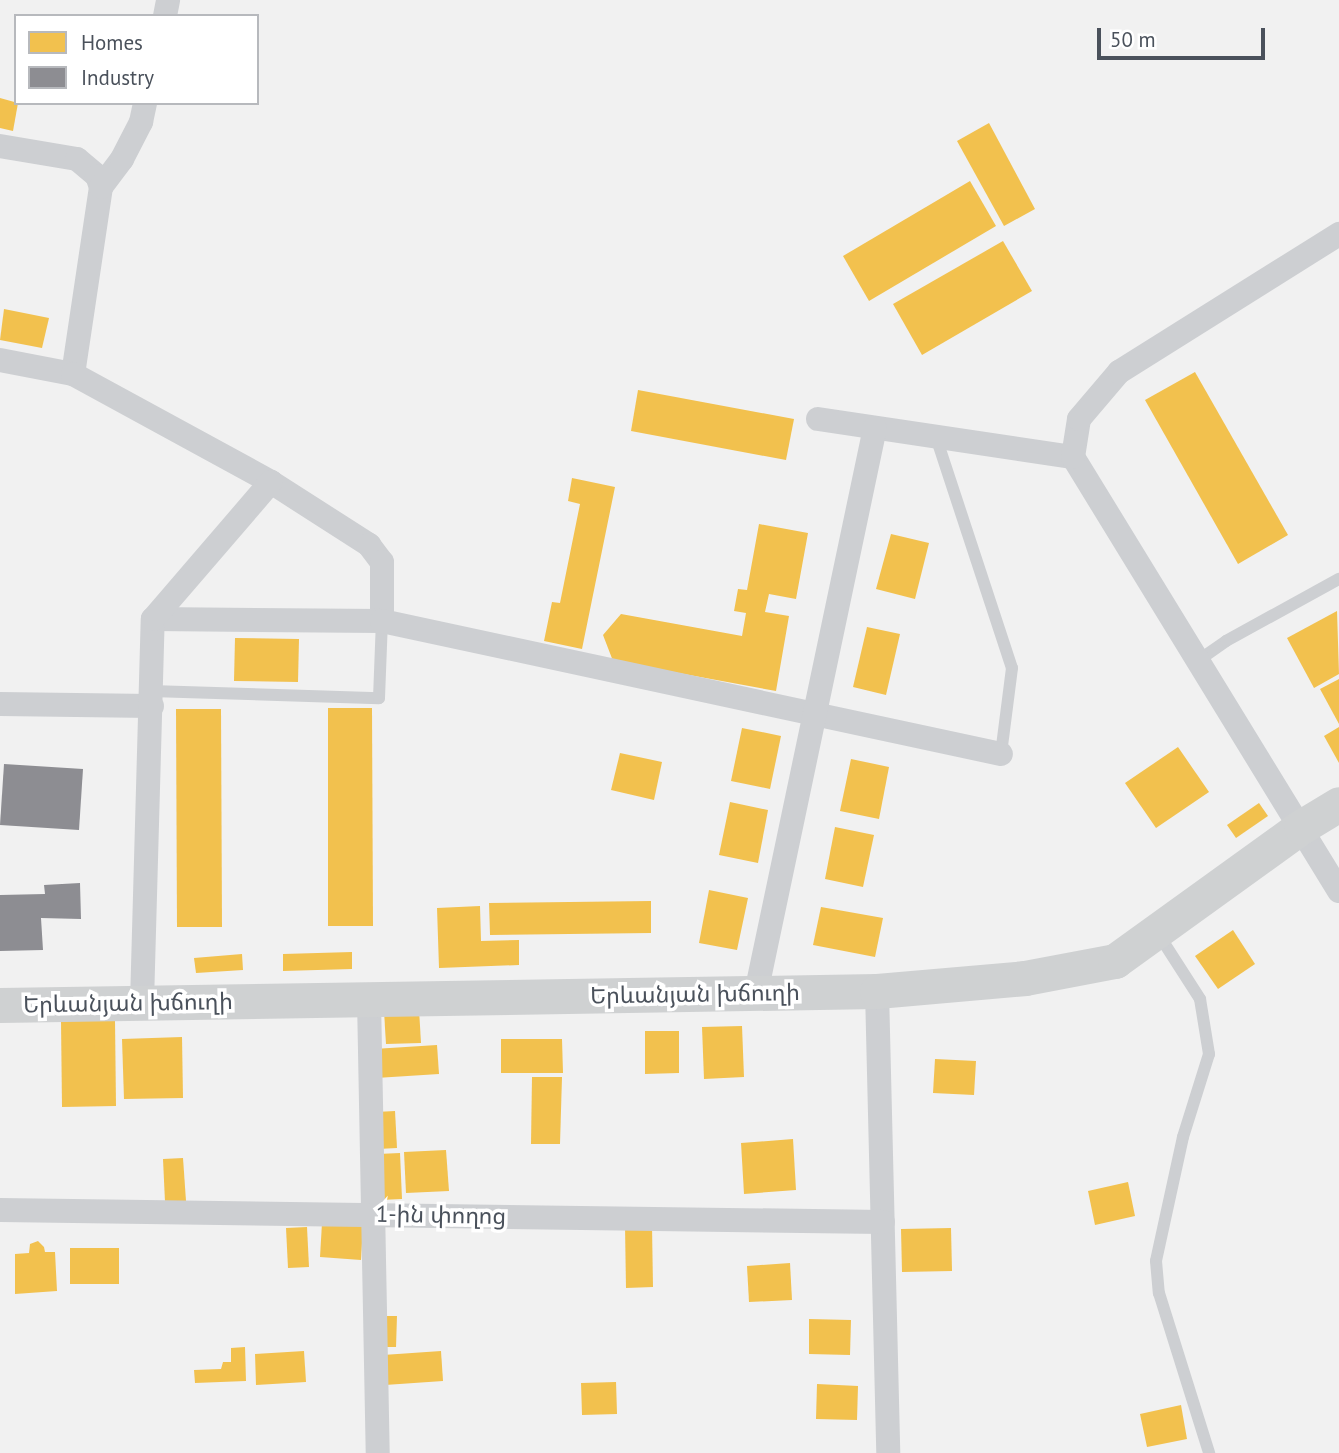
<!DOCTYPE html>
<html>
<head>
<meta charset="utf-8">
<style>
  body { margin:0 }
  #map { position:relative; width:1339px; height:1453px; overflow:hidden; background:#f1f1f1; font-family:"PT Sans","Noto Sans Armenian",sans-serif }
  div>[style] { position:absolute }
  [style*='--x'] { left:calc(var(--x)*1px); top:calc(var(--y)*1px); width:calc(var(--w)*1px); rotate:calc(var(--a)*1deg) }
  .homes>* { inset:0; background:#f2c14e }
  .industry>* { inset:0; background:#8d8d92 }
  .lane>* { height:12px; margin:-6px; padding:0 6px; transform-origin:6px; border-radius:6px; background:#cdcfd2 }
  .street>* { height:24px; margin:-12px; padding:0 12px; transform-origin:12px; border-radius:12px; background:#cdcfd2 }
  .secondary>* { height:35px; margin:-17.5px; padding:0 17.5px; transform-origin:17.5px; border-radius:17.5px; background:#cfd1d2 }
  span { translate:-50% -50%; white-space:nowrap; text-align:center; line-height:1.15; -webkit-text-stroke:7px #fff; paint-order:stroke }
  .street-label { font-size:23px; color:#4a515b }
  .legend { position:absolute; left:14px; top:14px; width:245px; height:91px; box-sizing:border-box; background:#fff; border:2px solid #b7b9bd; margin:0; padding:9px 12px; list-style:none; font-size:21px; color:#4a515b }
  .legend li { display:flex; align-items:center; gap:14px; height:35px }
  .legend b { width:35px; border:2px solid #b7b9bd }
  .scale { position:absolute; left:1097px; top:28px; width:168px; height:32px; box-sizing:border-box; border:4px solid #4a515b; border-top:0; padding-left:9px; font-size:21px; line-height:24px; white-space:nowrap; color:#4a515b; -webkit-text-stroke:5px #fff; paint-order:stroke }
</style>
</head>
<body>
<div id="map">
  <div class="homes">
    <div style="clip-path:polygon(0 98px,18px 103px,13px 131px,0 128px)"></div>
    <div style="clip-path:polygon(989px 123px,1035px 209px,1004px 226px,957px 141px)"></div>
    <div style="clip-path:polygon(970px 181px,996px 226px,869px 301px,843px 256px)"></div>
    <div style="clip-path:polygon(1003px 241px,1032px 291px,922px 355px,893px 304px)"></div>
    <div style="clip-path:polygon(4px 309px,49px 318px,42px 348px,0 340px)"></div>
    <div style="clip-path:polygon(1195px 372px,1288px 535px,1238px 564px,1145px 400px)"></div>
    <div style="clip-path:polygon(638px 390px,794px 419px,786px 460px,631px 431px)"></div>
    <div style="clip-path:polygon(572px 478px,615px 487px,582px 649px,544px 641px,552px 602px,560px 603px,580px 504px,568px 501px)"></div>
    <div style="clip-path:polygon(759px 524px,808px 533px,796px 599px,769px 594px,765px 612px,789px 616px,776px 691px,613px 661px,603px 635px,621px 614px,742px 636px,746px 613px,734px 611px,738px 589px,747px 590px)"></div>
    <div style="clip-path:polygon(891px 534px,929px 543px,915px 599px,876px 589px)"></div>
    <div style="clip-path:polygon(1337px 611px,1339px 674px,1314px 688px,1287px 638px)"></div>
    <div style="clip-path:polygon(867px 627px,900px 634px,886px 695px,853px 687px)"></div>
    <div style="clip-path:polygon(235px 638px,299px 639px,298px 682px,234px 681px)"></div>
    <div style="clip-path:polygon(1339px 679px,1339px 724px,1320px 689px)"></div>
    <div style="clip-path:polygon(328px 708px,372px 708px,373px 926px,328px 926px)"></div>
    <div style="clip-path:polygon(176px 709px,221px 709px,222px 927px,177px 927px)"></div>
    <div style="clip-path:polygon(1339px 727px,1339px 763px,1324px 736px)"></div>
    <div style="clip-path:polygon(742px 728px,781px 736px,770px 789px,731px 781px)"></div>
    <div style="clip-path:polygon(1178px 747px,1209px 792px,1156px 828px,1125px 783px)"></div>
    <div style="clip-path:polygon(620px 753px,662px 762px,654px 800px,611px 790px)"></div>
    <div style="clip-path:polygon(851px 759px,889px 767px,879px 819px,840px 811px)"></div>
    <div style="clip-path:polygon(730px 802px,768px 810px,758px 863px,719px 855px)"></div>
    <div style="clip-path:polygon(1259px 803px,1268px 816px,1236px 838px,1227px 825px)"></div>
    <div style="clip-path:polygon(835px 827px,874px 835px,863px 887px,825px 879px)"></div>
    <div style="clip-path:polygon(709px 890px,748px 898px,737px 950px,699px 943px)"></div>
    <div style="clip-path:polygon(651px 901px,651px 933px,490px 935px,489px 903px)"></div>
    <div style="clip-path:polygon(480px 906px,481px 941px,519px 940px,519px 965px,439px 968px,437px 908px)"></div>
    <div style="clip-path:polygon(821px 907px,883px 918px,875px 957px,813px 945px)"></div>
    <div style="clip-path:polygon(1233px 930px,1255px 964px,1218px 989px,1195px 956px)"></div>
    <div style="clip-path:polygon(352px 952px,352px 969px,283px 971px,283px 954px)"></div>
    <div style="clip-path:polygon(242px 954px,243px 970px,196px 973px,194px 958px)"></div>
    <div style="clip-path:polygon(419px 1009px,421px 1043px,386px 1044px,384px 1011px)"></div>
    <div style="clip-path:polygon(61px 1021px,115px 1021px,116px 1106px,62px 1107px)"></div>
    <div style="clip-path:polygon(742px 1026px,744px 1077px,704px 1079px,702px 1027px)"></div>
    <div style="clip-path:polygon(645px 1031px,679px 1031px,679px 1073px,645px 1074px)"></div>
    <div style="clip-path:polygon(182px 1037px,183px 1098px,124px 1099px,122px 1039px)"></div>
    <div style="clip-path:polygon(501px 1039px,562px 1039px,563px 1073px,501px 1073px)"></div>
    <div style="clip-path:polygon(437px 1045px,439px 1074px,376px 1078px,374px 1049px)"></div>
    <div style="clip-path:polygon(935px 1059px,976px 1061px,974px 1095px,933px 1093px)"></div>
    <div style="clip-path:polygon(532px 1077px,562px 1077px,560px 1144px,531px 1144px)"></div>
    <div style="clip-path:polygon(395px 1111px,397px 1148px,378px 1149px,376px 1112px)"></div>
    <div style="clip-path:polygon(793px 1139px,796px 1190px,744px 1194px,741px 1143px)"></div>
    <div style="clip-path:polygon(446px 1150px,449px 1191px,406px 1193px,404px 1152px)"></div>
    <div style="clip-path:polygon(400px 1153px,402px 1199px,380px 1200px,378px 1154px)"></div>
    <div style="clip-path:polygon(183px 1158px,186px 1201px,165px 1202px,163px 1159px)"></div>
    <div style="clip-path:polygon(1128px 1182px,1135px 1216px,1095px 1225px,1088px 1191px)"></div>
    <div style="clip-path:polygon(322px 1223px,363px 1225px,361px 1260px,320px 1257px)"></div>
    <div style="clip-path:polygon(625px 1226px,652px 1226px,653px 1287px,626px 1288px)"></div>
    <div style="clip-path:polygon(307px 1227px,309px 1267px,288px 1268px,286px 1228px)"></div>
    <div style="clip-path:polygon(951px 1228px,952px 1271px,902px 1272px,901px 1229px)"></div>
    <div style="clip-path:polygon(38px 1241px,44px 1247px,45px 1252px,55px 1252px,57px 1291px,15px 1294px,15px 1254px,29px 1253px,30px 1244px)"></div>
    <div style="clip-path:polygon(70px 1248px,119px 1248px,119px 1284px,70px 1284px)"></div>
    <div style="clip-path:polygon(790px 1263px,792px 1300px,749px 1302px,747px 1266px)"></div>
    <div style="clip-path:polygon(383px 1316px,397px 1316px,396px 1347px,382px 1347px)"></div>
    <div style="clip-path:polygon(809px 1319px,851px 1320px,850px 1355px,809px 1354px)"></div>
    <div style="clip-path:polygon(245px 1347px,246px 1381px,195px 1383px,194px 1370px,221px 1369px,223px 1362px,231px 1362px,231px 1348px)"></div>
    <div style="clip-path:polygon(304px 1351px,306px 1382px,256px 1385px,255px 1354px)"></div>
    <div style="clip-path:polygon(441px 1351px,443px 1381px,385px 1385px,383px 1355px)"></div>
    <div style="clip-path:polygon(616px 1382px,617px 1414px,582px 1415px,581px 1383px)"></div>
    <div style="clip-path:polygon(817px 1384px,858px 1386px,857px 1420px,816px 1419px)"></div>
    <div style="clip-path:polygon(1181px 1405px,1187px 1439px,1147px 1447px,1140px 1414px)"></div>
  </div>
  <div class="industry">
    <div style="clip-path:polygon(4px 764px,83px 769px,79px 830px,0 825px)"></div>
    <div style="clip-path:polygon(80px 883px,81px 919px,41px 918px,43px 950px,0 951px,0 895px,45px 894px,44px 885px)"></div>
  </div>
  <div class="lane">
    <div style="--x:936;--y:437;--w:243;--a:71.8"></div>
    <div style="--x:1012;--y:668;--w:87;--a:97.3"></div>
    <div style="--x:1199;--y:660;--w:33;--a:-35"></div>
    <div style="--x:1226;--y:641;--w:129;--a:-28.8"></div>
    <div style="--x:151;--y:691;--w:228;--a:1.8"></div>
    <div style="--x:379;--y:698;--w:77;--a:-87.8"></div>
    <div style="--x:1157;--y:932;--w:80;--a:57.3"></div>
    <div style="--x:1200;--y:999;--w:56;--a:80.7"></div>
    <div style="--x:1209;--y:1054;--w:87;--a:107.4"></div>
    <div style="--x:1183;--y:1137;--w:127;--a:102.3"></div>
    <div style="--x:1156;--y:1261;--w:32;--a:85"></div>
    <div style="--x:1159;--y:1293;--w:168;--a:72.6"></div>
  </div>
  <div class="street">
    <div style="--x:165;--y:16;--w:16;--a:-79"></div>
    <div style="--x:0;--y:146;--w:78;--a:9.6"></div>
    <div style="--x:77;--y:159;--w:26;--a:40"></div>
    <div style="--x:97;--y:176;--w:12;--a:70"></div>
    <div style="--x:101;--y:187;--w:189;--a:98.5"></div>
    <div style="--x:101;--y:187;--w:35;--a:-53"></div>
    <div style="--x:122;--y:159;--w:42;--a:-62.8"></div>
    <div style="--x:141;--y:122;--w:19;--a:-78"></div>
    <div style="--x:0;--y:360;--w:74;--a:10.9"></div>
    <div style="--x:73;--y:374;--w:226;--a:28.6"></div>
    <div style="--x:271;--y:482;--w:117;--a:32.7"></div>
    <div style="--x:369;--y:545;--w:21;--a:53"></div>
    <div style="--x:382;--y:562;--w:59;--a:90"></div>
    <div style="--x:818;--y:419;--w:258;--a:8.5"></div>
    <div style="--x:1073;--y:457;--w:509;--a:58.5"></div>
    <div style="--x:1073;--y:457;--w:38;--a:-81"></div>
    <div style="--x:1079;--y:419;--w:62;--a:-49.6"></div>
    <div style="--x:1119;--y:372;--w:260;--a:-32.1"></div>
    <div style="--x:153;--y:619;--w:229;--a:0.5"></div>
    <div style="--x:382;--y:621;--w:633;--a:12.13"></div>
    <div style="--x:0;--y:704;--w:152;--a:0.8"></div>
    <div style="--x:877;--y:991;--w:462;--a:88.6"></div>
    <div style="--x:756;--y:993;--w:577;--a:-78.11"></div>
    <div style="--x:369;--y:999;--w:454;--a:88.9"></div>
    <div style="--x:142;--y:1003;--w:384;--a:-88.4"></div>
    <div style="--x:153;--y:619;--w:181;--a:-49.3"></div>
    <div style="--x:0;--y:1210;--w:883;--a:0.78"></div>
  </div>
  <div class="secondary">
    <div style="--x:0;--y:1005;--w:877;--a:-0.91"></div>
    <div style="--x:877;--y:991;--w:149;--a:-5"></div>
    <div style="--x:1025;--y:978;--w:92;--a:-10.7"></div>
    <div style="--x:1115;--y:961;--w:229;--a:-35.8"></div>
    <div style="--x:1301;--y:827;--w:44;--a:-31.2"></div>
  </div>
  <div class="street-label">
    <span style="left:695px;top:994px;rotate:-1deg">Երևանյան խճուղի</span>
    <span style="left:128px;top:1003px;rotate:-1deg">Երևանյան խճուղի</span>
    <span style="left:441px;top:1215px;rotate:1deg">1-ին փողոց</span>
  </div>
  <ul class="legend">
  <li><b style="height:19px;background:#f2c14e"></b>Homes</li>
  <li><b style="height:19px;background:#8d8d92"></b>Industry</li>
  </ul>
  <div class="scale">50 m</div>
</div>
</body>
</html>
